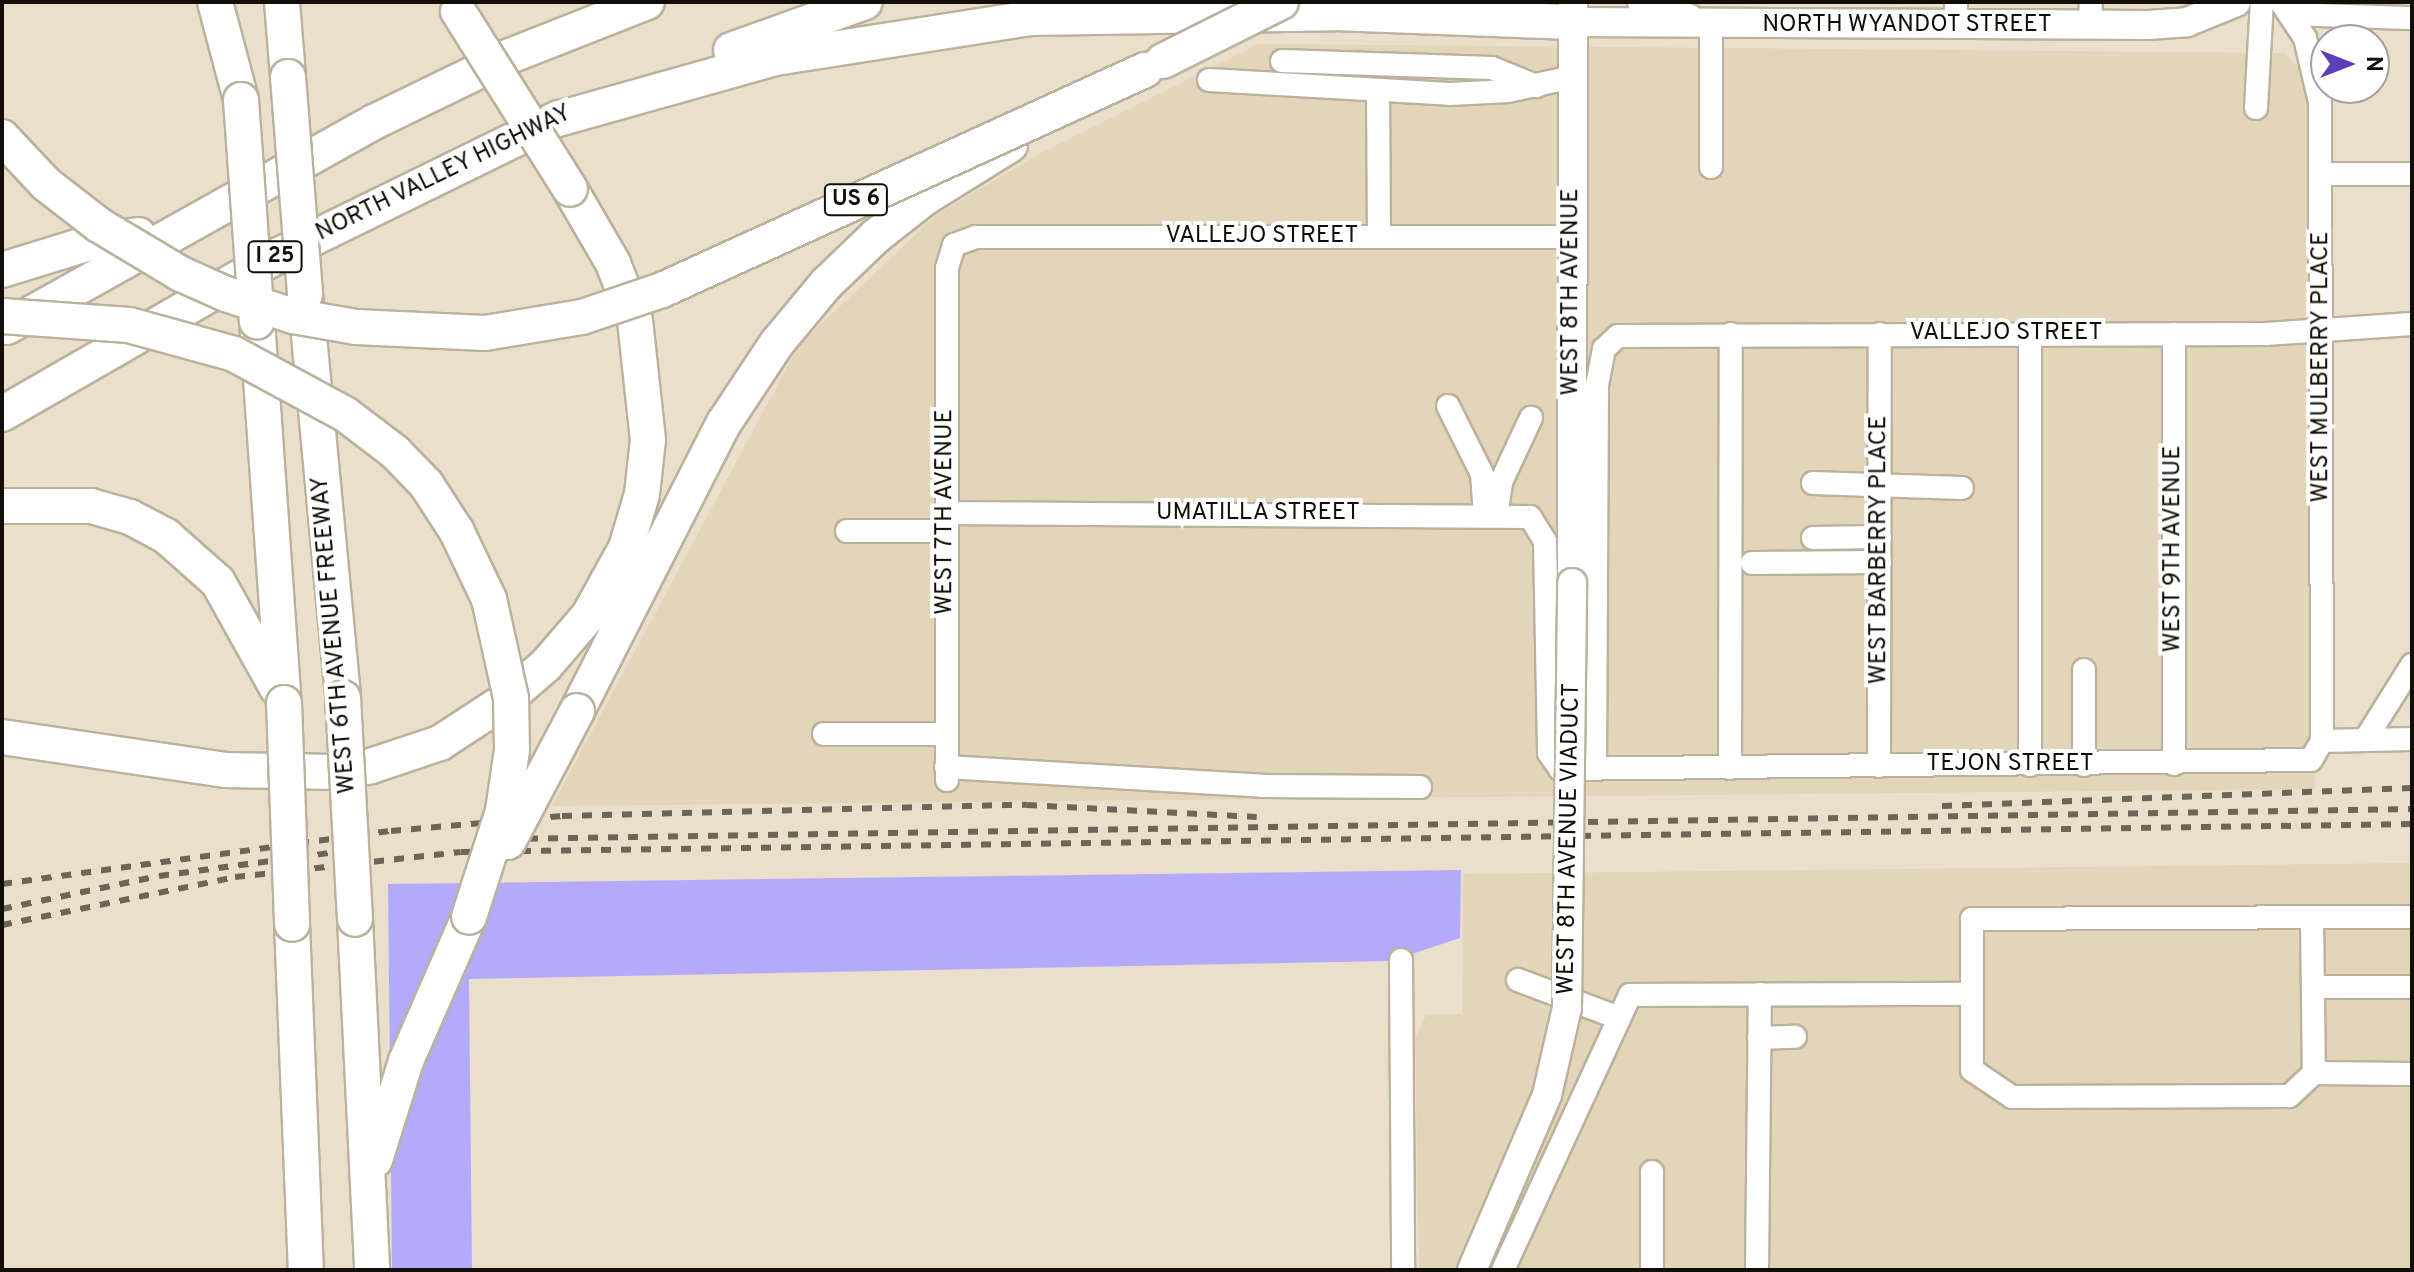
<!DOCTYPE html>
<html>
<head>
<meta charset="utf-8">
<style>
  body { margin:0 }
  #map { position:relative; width:2414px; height:1272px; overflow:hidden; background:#eadfcb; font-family:Overpass,sans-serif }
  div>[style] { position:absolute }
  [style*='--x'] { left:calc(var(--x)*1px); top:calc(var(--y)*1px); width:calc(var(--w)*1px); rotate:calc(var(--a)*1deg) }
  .built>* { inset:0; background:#e3d5ba }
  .green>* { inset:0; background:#b4aafc }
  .roads { filter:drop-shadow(2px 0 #bbb19d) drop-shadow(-2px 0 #bbb19d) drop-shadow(0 2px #bbb19d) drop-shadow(0 -2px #bbb19d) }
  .minor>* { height:22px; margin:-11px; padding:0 11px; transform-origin:11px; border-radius:11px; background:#fff }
  .major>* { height:28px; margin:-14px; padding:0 14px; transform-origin:14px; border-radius:14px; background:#fff }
  .highway>* { height:34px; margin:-17px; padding:0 17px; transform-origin:17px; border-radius:17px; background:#fff }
  .rail>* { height:6px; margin-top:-3px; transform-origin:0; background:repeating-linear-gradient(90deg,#6c6659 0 10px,transparent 0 20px) }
  .bridges { filter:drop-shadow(2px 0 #bbb19d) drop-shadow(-2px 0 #bbb19d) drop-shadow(0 2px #bbb19d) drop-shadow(0 -2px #bbb19d) }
  .major-bridge>* { height:28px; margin:-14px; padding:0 14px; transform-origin:14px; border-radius:14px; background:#fff }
  .highway-bridge>* { height:34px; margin:-17px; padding:0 17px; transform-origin:17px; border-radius:17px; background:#fff }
  span { translate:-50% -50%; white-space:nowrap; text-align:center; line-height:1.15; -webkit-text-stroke:8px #fff; paint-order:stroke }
  .shield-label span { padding:2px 6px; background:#fff; border:2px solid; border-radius:6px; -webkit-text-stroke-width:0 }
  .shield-label { font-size:22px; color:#110e07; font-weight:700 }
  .street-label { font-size:24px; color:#110e07 }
  .frame { position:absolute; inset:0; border:4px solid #110e07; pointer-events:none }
  .north { position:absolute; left:2310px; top:24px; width:80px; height:80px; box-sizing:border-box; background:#fff; border:2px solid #a09f9c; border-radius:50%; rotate:90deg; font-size:22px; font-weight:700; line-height:32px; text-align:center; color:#110e07 }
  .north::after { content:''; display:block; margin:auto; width:28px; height:36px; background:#5c3eb6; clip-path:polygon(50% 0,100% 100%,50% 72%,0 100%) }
</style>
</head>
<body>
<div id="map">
  <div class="built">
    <div style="clip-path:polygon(1259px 44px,2285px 53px,2301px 70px,2308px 93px,2315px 789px,552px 806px,799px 345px,935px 216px,1037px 155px)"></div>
    <div style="clip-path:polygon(2412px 863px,2412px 1270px,1419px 1270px,1415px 1039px,1426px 1015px,1462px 1014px,1463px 874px)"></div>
  </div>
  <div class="green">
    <div style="clip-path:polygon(1461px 870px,1460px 938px,1391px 961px,469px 979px,472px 1270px,392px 1270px,388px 884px)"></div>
  </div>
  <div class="roads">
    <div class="minor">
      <div style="--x:1956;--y:2;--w:24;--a:90"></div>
      <div style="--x:2290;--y:14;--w:122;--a:1.9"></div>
      <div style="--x:2090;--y:26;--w:24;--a:-88"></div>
      <div style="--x:1282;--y:61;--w:210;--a:1.9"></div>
      <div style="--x:1492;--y:68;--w:48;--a:22.2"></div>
      <div style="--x:1209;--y:80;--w:241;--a:3.3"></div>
      <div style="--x:1450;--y:94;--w:58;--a:-3"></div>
      <div style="--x:1508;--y:91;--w:66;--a:-12.2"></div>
      <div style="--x:1378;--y:91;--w:146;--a:89.6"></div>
      <div style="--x:2256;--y:108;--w:106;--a:-86.8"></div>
      <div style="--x:1711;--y:167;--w:140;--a:-90"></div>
      <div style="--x:2321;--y:174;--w:91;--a:0"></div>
      <div style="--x:2030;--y:334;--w:431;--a:90"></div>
      <div style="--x:1448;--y:406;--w:76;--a:63.4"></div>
      <div style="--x:1482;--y:474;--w:41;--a:85.8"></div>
      <div style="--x:1813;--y:483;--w:149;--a:1.9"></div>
      <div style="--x:946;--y:513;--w:584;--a:0.39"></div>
      <div style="--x:1530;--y:517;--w:28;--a:58"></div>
      <div style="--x:1545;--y:541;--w:212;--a:88.9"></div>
      <div style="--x:1549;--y:753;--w:19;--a:55"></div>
      <div style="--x:1560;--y:769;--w:751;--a:-0.69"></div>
      <div style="--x:2311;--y:760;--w:22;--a:-60"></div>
      <div style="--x:2322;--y:741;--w:639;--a:-90.18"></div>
      <div style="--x:2320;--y:102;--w:66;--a:-103.2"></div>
      <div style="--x:2305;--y:38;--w:43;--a:-123.7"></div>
      <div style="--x:1496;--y:515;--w:33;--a:-81"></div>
      <div style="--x:1501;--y:482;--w:71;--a:-64.9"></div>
      <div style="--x:847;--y:531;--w:99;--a:0"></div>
      <div style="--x:1813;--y:538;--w:67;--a:-0.9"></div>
      <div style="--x:1752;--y:563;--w:128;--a:-0.4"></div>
      <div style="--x:824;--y:734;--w:122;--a:0"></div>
      <div style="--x:2365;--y:740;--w:89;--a:-57.9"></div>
      <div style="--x:2322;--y:741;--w:90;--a:-1.3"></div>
      <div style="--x:2174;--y:764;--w:430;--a:-90"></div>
      <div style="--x:2084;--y:765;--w:95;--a:-90"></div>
      <div style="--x:1879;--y:766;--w:432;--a:-89.9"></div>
      <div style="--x:946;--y:767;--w:317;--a:3.4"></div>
      <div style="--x:1262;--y:786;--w:158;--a:0.4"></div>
      <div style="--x:1730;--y:768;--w:434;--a:-89.9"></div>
      <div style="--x:1595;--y:769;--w:384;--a:-89.7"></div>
      <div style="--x:1597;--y:385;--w:37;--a:-79"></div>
      <div style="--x:1604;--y:349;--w:19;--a:-43"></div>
      <div style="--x:1618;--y:336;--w:648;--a:-0.18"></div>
      <div style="--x:2266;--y:334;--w:146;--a:-3.9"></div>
      <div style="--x:947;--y:780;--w:512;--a:-90"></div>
      <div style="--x:947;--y:268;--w:24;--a:-73"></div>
      <div style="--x:954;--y:245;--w:23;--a:-20"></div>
      <div style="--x:976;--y:237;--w:596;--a:0"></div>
      <div style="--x:2312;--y:917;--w:156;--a:89.3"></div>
      <div style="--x:2314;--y:1073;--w:98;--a:0.6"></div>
      <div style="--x:1401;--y:960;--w:310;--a:89.6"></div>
      <div style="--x:1518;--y:980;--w:108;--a:20.6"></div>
      <div style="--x:2314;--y:987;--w:98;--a:0"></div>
      <div style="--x:1759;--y:1038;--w:36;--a:-2"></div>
      <div style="--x:2314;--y:1073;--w:34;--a:137"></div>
      <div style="--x:2289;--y:1096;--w:277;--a:179.8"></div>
      <div style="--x:2012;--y:1097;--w:48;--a:-146"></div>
      <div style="--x:1972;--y:1070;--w:151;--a:-90"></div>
      <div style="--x:1972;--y:919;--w:440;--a:-0.3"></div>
      <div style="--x:1652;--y:1172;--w:98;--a:90"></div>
      <div style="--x:1503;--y:1270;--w:303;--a:-65.2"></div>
      <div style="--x:1630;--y:995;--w:342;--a:-0.2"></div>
      <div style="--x:1757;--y:1270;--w:276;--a:-89.4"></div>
    </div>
    <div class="major">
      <div style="--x:1642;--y:2;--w:49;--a:19.2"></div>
      <div style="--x:1573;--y:22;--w:575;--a:0.3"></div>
      <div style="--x:2148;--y:25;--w:39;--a:-4"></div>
      <div style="--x:2187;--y:22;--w:53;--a:-22.2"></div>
      <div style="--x:1572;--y:583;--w:581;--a:-89.9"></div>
    </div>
    <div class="highway">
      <div style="--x:215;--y:2;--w:101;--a:75.1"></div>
      <div style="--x:282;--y:2;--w:75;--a:85.4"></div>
      <div style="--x:731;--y:50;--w:142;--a:-19.7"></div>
      <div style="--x:558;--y:119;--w:225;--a:-15.7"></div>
      <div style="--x:775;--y:58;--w:258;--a:-8.9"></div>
      <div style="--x:1030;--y:18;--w:305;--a:-0.9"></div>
      <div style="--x:1335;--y:13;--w:238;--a:2.2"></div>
      <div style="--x:2;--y:270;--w:95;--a:-17.1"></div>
      <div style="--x:93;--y:242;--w:46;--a:-8.8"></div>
      <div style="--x:305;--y:294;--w:406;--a:84.6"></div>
      <div style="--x:257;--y:321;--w:383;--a:86"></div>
      <div style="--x:7;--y:327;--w:420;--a:-29.2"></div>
      <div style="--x:374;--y:122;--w:151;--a:-25.9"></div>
      <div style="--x:510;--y:56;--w:147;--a:-21.5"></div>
      <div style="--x:2;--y:414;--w:319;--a:-29.9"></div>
      <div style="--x:279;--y:255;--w:312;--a:-26.1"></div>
      <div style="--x:2;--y:506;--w:89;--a:0"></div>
      <div style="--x:91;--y:506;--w:41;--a:15.8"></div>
      <div style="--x:130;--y:517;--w:41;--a:27.8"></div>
      <div style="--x:166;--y:536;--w:69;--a:41.5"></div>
      <div style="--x:218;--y:582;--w:121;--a:60.9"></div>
      <div style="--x:577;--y:711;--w:323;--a:-63"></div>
      <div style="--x:724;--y:423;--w:96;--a:-56.5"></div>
      <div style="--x:777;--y:343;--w:77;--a:-50.3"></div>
      <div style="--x:826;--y:284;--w:69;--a:-43.8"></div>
      <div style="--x:876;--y:236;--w:63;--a:-38"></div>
      <div style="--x:926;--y:197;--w:99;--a:-31.8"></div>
      <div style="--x:2;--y:737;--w:225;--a:8.4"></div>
      <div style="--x:225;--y:770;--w:110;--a:1"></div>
      <div style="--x:335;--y:772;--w:36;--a:-9"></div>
      <div style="--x:371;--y:766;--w:73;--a:-18.4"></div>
      <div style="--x:440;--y:743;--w:75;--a:-33.1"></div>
      <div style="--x:503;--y:702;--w:57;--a:-40.7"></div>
      <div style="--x:546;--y:665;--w:66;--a:-49.3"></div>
      <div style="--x:589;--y:615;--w:77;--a:-61.1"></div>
      <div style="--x:626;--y:548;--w:56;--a:-73.5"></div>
      <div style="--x:642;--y:494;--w:54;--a:-83.7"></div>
      <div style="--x:648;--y:440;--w:120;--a:-96.2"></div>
      <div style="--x:635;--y:321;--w:62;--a:-110.8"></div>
      <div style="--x:613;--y:263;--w:86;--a:-120.2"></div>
      <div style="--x:355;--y:919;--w:351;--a:87.2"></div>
      <div style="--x:292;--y:924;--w:346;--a:87.7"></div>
      <div style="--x:375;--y:1160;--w:104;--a:-72.6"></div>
      <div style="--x:406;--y:1061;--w:157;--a:-66.4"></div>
    </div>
  </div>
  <div class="rail">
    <div style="--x:1942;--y:806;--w:470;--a:-2.2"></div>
    <div style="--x:508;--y:839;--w:1904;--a:-0.9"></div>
    <div style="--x:2;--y:884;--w:393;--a:-7.8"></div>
    <div style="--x:391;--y:831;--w:172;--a:-5"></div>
    <div style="--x:562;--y:816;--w:465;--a:-1.4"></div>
    <div style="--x:1027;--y:805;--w:230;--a:3"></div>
    <div style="--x:2;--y:909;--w:160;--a:-11.9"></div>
    <div style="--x:159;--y:876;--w:180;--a:-7.7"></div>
    <div style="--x:2;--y:925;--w:238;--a:-11.6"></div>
    <div style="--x:235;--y:877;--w:227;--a:-6.3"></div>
    <div style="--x:461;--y:852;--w:1951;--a:-0.82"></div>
  </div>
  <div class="bridges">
    <div class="major-bridge">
      <div style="--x:1472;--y:1270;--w:190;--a:-66.8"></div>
      <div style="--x:1547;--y:1095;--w:89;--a:-77.1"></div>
      <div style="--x:1567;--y:1008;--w:425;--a:-89.3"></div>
    </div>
    <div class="highway-bridge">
      <div style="--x:458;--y:11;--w:210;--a:57.8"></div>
      <div style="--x:1163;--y:61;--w:132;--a:-26.6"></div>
      <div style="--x:288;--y:77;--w:218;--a:85.5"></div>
      <div style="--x:241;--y:100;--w:222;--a:85.9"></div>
      <div style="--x:2;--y:137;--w:64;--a:46.9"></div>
      <div style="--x:46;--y:184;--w:67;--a:37.7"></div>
      <div style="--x:99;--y:225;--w:96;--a:30.9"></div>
      <div style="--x:181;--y:274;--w:49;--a:24"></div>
      <div style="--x:226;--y:294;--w:71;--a:18.2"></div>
      <div style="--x:293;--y:316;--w:64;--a:9.9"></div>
      <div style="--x:356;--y:327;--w:129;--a:2.7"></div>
      <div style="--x:485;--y:333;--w:98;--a:-9.4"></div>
      <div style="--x:582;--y:317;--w:84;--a:-18.6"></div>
      <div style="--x:662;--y:290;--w:531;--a:-24.49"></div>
      <div style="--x:2;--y:316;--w:127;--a:4.1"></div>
      <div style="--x:129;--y:325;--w:109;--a:15.4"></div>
      <div style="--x:234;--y:354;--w:126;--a:28.4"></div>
      <div style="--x:345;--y:414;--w:63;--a:37.2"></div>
      <div style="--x:395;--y:452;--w:45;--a:45.9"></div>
      <div style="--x:426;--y:484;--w:57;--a:57.1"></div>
      <div style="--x:457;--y:532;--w:74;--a:64.5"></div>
      <div style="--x:489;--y:599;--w:101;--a:77.5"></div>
      <div style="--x:511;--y:698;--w:52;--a:88.9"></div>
      <div style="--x:512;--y:750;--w:62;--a:98.4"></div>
      <div style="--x:503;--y:811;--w:111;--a:107.8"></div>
      <div style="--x:343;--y:698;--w:221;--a:86.9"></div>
      <div style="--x:284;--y:703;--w:221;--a:87.9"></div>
      <div style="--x:508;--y:842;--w:148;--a:-62.2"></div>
    </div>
  </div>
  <div class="shield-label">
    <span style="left:856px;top:200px">US 6</span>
    <span style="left:275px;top:257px">I 25</span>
  </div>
  <div class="street-label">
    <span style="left:1907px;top:26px">NORTH WYANDOT STREET</span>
    <span style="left:444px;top:174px;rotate:-26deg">NORTH VALLEY HIGHWAY</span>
    <span style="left:1262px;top:237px">VALLEJO STREET</span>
    <span style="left:1572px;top:292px;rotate:-90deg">WEST 8TH AVENUE</span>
    <span style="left:2006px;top:334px">VALLEJO STREET</span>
    <span style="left:2322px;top:367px;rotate:-90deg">WEST MULBERRY PLACE</span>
    <span style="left:946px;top:512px;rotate:-90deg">WEST 7TH AVENUE</span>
    <span style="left:1258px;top:514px">UMATILLA STREET</span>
    <span style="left:2174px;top:549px;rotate:-90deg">WEST 9TH AVENUE</span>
    <span style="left:1880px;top:550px;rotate:-90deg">WEST BARBERRY PLACE</span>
    <span style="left:335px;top:635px;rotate:-95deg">WEST 6TH AVENUE FREEWAY</span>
    <span style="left:2010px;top:765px">TEJON STREET</span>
    <span style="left:1570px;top:839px;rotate:-89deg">WEST 8TH AVENUE VIADUCT</span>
  </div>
  <div class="frame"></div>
  <div class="north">N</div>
</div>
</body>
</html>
